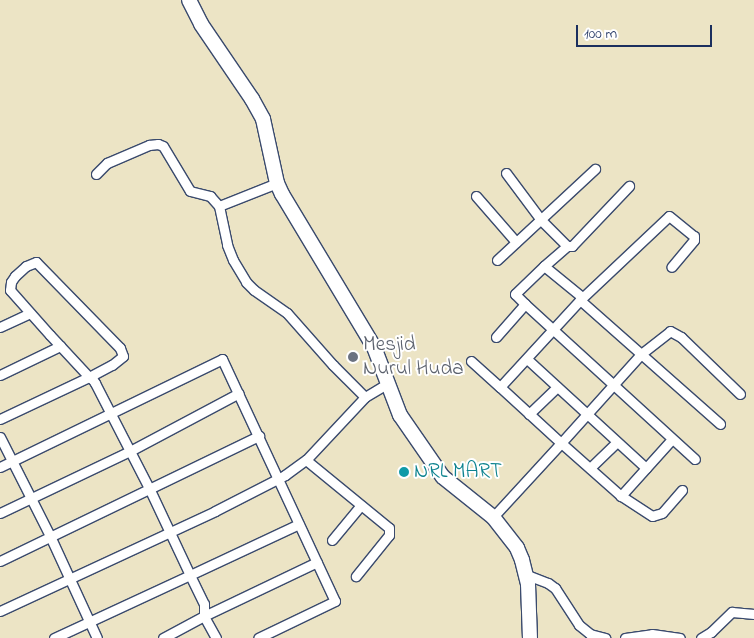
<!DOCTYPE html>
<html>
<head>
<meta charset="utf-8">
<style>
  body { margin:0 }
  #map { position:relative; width:754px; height:638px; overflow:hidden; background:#ece4c5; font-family:"Indie Flower",sans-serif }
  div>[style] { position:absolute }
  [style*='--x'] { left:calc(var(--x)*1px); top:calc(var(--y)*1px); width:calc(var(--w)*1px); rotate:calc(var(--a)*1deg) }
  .roads { filter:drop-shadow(1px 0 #3a4a6d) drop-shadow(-1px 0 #3a4a6d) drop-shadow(0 1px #3a4a6d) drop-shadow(0 -1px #3a4a6d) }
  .minor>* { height:9px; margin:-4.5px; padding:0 4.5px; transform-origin:4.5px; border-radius:4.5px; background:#fff }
  .primary>* { height:14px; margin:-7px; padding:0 7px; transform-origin:7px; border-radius:7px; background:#fff }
  .dots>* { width:14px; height:14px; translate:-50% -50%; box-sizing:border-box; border:2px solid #fff; border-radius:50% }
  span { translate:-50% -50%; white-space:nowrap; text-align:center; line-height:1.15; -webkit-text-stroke:4px #fff; paint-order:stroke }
  .worship-label { font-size:21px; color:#5b616d }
  .left { translate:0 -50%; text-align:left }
  .culture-label { font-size:21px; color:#0d838f }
  .scale { position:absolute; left:576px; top:25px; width:136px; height:22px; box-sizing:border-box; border:2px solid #1b2f5e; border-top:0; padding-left:6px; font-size:15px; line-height:18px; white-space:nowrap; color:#1b2f5e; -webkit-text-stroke:4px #fff; paint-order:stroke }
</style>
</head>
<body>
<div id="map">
  <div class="roads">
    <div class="minor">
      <div style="--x:506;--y:173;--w:59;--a:53.3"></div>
      <div style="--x:541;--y:220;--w:37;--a:45"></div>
      <div style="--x:96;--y:174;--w:16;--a:-45"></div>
      <div style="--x:107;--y:163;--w:46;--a:-23.2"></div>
      <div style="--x:149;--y:145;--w:9;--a:-6"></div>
      <div style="--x:158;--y:144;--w:5;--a:22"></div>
      <div style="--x:163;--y:146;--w:52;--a:59"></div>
      <div style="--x:190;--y:191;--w:21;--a:14"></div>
      <div style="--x:210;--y:196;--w:13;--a:48"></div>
      <div style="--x:277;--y:183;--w:62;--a:158.4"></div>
      <div style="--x:219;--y:206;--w:40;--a:78"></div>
      <div style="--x:227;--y:245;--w:16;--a:68"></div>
      <div style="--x:233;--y:260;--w:26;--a:59"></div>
      <div style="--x:246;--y:282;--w:11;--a:45"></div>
      <div style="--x:254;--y:290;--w:40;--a:34.9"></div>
      <div style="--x:287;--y:313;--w:69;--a:48.5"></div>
      <div style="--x:333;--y:365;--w:45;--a:45"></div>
      <div style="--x:476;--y:196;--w:61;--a:49"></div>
      <div style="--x:497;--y:260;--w:134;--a:-42.9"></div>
      <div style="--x:544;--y:266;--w:30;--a:-41"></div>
      <div style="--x:567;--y:246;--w:5;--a:0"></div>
      <div style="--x:572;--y:246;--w:83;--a:-46.5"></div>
      <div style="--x:580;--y:300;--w:122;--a:-43.3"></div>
      <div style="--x:669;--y:216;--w:32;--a:39"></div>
      <div style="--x:694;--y:236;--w:4;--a:90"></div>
      <div style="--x:694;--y:240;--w:35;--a:130"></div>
      <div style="--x:525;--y:304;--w:14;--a:-135"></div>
      <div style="--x:515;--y:294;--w:40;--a:-44"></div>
      <div style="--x:544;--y:266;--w:49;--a:39.2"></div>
      <div style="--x:0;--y:327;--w:33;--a:-25"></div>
      <div style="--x:496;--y:337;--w:44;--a:-48.7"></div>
      <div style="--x:525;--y:304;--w:230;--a:42.4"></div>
      <div style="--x:527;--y:359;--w:161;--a:42.5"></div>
      <div style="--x:646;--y:468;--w:38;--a:132"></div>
      <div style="--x:471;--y:361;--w:39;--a:42"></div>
      <div style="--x:0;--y:375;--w:67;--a:-25.8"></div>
      <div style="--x:529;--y:414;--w:39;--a:-44"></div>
      <div style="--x:0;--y:419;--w:98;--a:-25.3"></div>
      <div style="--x:89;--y:377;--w:26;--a:-28"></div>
      <div style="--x:112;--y:365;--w:14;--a:-39"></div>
      <div style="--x:123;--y:356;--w:9;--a:-111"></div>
      <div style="--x:120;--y:348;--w:120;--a:-134.3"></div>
      <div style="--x:36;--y:262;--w:11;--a:158"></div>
      <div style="--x:26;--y:266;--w:15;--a:138"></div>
      <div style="--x:15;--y:276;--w:7;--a:124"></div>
      <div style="--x:11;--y:282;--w:8;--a:97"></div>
      <div style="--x:10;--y:290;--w:60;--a:48.4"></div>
      <div style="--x:50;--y:335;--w:57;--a:47.1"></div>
      <div style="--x:89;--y:377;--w:5;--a:37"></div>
      <div style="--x:93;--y:380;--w:4;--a:56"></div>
      <div style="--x:95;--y:383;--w:118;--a:62.8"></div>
      <div style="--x:149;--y:488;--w:96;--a:64.8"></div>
      <div style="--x:190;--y:575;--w:150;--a:155.1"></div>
      <div style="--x:0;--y:437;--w:111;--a:63.2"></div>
      <div style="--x:50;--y:536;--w:112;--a:65.3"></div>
      <div style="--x:306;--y:460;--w:107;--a:39.3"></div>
      <div style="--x:389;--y:528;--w:7;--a:90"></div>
      <div style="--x:389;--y:535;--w:53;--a:128.8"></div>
      <div style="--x:0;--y:467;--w:247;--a:-25.9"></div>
      <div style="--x:222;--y:359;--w:267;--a:65"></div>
      <div style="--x:335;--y:601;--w:85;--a:154.3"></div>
      <div style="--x:590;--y:468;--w:37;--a:-44"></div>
      <div style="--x:646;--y:468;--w:39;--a:-48"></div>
      <div style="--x:682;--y:490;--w:30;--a:131"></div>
      <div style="--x:662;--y:513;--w:10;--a:163"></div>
      <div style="--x:652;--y:516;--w:37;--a:-147"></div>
      <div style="--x:621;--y:496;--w:80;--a:-138.5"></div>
      <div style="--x:561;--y:443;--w:120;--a:-48"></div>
      <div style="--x:641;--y:354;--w:37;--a:-38"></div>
      <div style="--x:670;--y:331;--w:13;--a:29"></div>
      <div style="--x:681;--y:337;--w:82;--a:44"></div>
      <div style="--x:0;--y:513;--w:144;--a:-25.5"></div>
      <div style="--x:130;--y:451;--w:123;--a:-28"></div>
      <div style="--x:493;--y:517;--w:100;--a:-47.4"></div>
      <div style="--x:561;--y:443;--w:83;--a:-137.4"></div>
      <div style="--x:500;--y:387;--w:118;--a:-47.4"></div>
      <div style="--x:580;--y:300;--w:187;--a:41.5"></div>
      <div style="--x:332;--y:540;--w:45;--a:-50.4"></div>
      <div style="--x:0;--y:561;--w:288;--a:-25.8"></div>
      <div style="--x:527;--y:575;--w:22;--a:21"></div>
      <div style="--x:548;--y:583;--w:9;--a:36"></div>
      <div style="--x:555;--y:588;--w:44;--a:57"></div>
      <div style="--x:579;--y:625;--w:14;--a:39"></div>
      <div style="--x:590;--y:634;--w:16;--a:15"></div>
      <div style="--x:0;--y:611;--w:237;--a:-24.9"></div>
      <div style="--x:215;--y:511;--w:79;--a:-27.2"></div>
      <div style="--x:285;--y:475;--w:26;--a:-36"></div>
      <div style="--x:306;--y:460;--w:86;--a:-46.9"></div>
      <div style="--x:365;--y:397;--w:27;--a:-31"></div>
      <div style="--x:163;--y:638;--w:47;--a:-28.2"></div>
      <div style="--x:204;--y:616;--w:12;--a:-90"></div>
      <div style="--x:204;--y:604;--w:32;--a:-116"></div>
      <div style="--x:190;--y:575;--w:120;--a:-25.1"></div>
      <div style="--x:216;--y:638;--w:25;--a:-119"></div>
      <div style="--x:204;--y:616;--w:125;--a:-25.5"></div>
      <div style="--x:625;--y:638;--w:27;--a:-8"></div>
      <div style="--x:652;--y:634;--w:28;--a:8"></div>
      <div style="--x:701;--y:638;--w:12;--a:-31"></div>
      <div style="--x:711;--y:632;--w:29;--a:-44"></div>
      <div style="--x:732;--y:612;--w:22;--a:5"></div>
    </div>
    <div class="primary">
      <div style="--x:189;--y:0;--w:27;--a:63"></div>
      <div style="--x:201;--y:24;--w:91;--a:55.8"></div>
      <div style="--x:252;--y:99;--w:23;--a:61"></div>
      <div style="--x:263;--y:119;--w:66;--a:77.7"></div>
      <div style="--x:277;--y:183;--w:12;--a:66"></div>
      <div style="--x:282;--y:194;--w:179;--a:59"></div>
      <div style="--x:374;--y:347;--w:73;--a:69.1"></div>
      <div style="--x:400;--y:415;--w:75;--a:55.3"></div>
      <div style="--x:443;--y:477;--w:64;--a:38.7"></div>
      <div style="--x:493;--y:517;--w:39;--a:52"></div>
      <div style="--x:517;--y:548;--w:13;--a:67"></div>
      <div style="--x:522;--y:560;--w:25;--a:76"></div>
      <div style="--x:528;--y:584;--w:54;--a:87.9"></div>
    </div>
  </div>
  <div class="dots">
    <div style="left:353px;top:357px;background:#6b7280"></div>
    <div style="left:404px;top:472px;background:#0f9aa8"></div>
  </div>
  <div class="worship-label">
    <span class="left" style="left:363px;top:357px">Mesjid<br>Nurul Huda</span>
  </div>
  <div class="culture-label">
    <span class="left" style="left:414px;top:472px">NRL MART</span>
  </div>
  <div class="scale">100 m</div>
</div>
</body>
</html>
